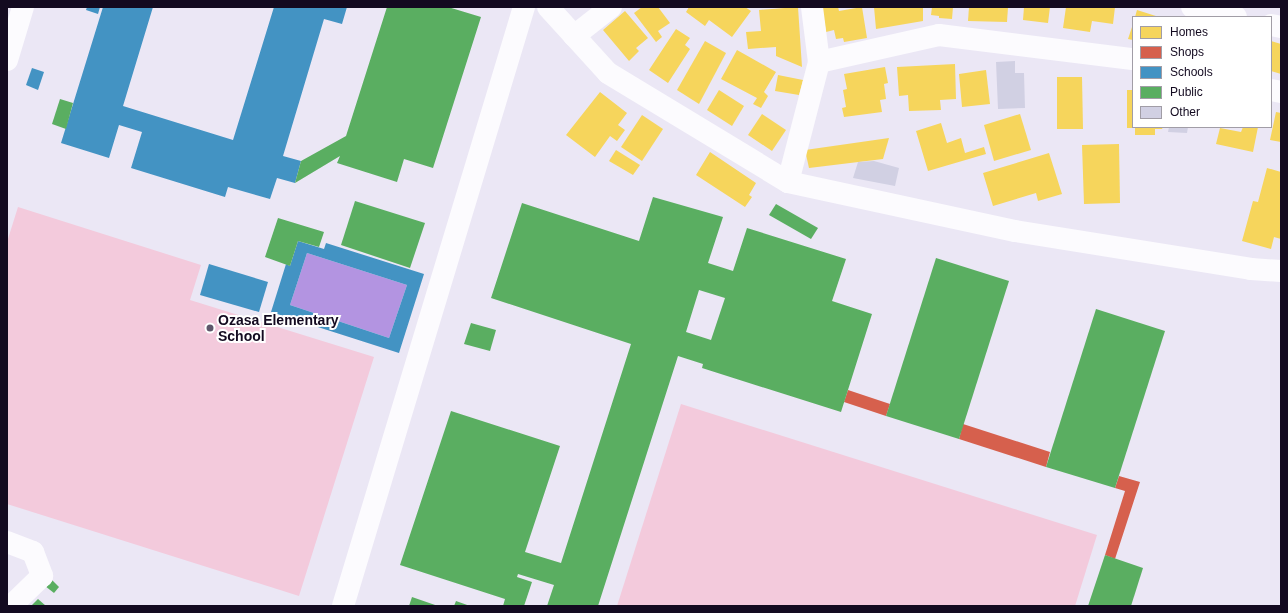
<!DOCTYPE html>
<html>
<head>
<meta charset="utf-8">
<style>
  body { margin:0 }
  #map { position:relative; width:1288px; height:613px; overflow:hidden; background:#ebe7f5; font-family:Arial,sans-serif }
  div>[style] { position:absolute }
  [style*='--x'] { left:calc(var(--x)*1px); top:calc(var(--y)*1px); width:calc(var(--w)*1px); rotate:calc(var(--a)*1deg) }
  .green>* { inset:0; background:#f3cadc }
  .water>* { inset:0; background:#b394e1 }
  .homes>* { inset:0; background:#f6d55c }
  .shops>* { inset:0; background:#d6604d }
  .schools>* { inset:0; background:#4393c3 }
  .public>* { inset:0; background:#5aae61 }
  .building>* { inset:0; background:#d1d0e3 }
  .minor>* { height:22px; margin:-11px; padding:0 11px; transform-origin:11px; border-radius:11px; background:#fcfbfe }
  .dots>* { width:11px; height:11px; translate:-50% -50%; box-sizing:border-box; border:2px solid #fff; border-radius:50% }
  span { translate:-50% -50%; white-space:nowrap; text-align:center; line-height:1.15; -webkit-text-stroke:4px #fff; paint-order:stroke }
  .poi-label { font-size:14px; color:#130a20; font-weight:700 }
  .left { translate:0 -50%; text-align:left }
  .frame { position:absolute; inset:0; border:8px solid #130a20; pointer-events:none }
  .legend { position:absolute; left:1132px; top:16px; width:140px; height:112px; box-sizing:border-box; background:#fff; border:1px solid #a19da6; margin:0; padding:5px 7px; list-style:none; font-size:12px; color:#130a20 }
  .legend li { display:flex; align-items:center; gap:8px; height:20px }
  .legend b { width:20px; border:1px solid #a19da6 }
</style>
</head>
<body>
<div id="map">
  <div class="green">
    <div style="clip-path:polygon(18px 207px,201px 265px,190px 300px,374px 357px,299px 596px,7px 504px,7px 242px)"></div>
    <div style="clip-path:polygon(681px 404px,1097px 535px,1075px 606px,617px 606px)"></div>
  </div>
  <div class="water">
    <div style="clip-path:polygon(307px 253px,407px 285px,389px 338px,290px 305px)"></div>
  </div>
  <div class="homes">
    <div style="clip-path:polygon(642px 7px,658px 7px,670px 23px,658px 31px,662px 37px,656px 42px,634px 13px)"></div>
    <div style="clip-path:polygon(689px 7px,745px 7px,751px 11px,732px 37px,709px 20px,705px 26px,686px 12px)"></div>
    <div style="clip-path:polygon(798px 7px,802px 67px,776px 56px,776px 47px,748px 49px,746px 32px,761px 31px,759px 10px)"></div>
    <div style="clip-path:polygon(822px 7px,838px 7px,839px 11px,862px 7px,867px 38px,844px 42px,843px 38px,836px 39px,834px 30px,826px 32px)"></div>
    <div style="clip-path:polygon(874px 7px,923px 7px,923px 21px,876px 29px)"></div>
    <div style="clip-path:polygon(932px 7px,953px 7px,952px 19px,939px 18px,939px 16px,931px 15px)"></div>
    <div style="clip-path:polygon(969px 7px,1008px 7px,1007px 22px,968px 21px)"></div>
    <div style="clip-path:polygon(1024px 7px,1050px 7px,1048px 23px,1023px 20px)"></div>
    <div style="clip-path:polygon(1066px 7px,1115px 7px,1113px 24px,1092px 21px,1090px 32px,1063px 28px)"></div>
    <div style="clip-path:polygon(1137px 10px,1159px 17px,1135px 17px)"></div>
    <div style="clip-path:polygon(625px 11px,648px 38px,636px 48px,639px 51px,629px 61px,603px 30px)"></div>
    <div style="clip-path:polygon(1133px 24px,1133px 40px,1128px 39px)"></div>
    <div style="clip-path:polygon(676px 29px,690px 38px,685px 45px,690px 49px,668px 83px,649px 70px)"></div>
    <div style="clip-path:polygon(705px 41px,726px 53px,699px 104px,677px 90px)"></div>
    <div style="clip-path:polygon(1271px 41px,1281px 44px,1281px 74px,1271px 71px)"></div>
    <div style="clip-path:polygon(737px 50px,776px 72px,764px 92px,768px 96px,761px 108px,753px 104px,757px 98px,721px 79px)"></div>
    <div style="clip-path:polygon(955px 64px,956px 99px,940px 100px,941px 110px,909px 111px,908px 95px,899px 96px,897px 67px)"></div>
    <div style="clip-path:polygon(885px 67px,888px 83px,884px 84px,886px 99px,880px 100px,882px 112px,844px 117px,842px 108px,846px 107px,843px 90px,847px 89px,844px 74px)"></div>
    <div style="clip-path:polygon(986px 70px,990px 104px,962px 107px,959px 74px)"></div>
    <div style="clip-path:polygon(778px 75px,803px 80px,799px 95px,775px 91px)"></div>
    <div style="clip-path:polygon(1057px 77px,1082px 77px,1083px 129px,1057px 129px)"></div>
    <div style="clip-path:polygon(719px 90px,744px 106px,732px 126px,707px 110px)"></div>
    <div style="clip-path:polygon(1127px 90px,1133px 90px,1133px 128px,1127px 128px)"></div>
    <div style="clip-path:polygon(600px 92px,627px 113px,618px 125px,625px 130px,617px 141px,610px 136px,595px 157px,566px 135px)"></div>
    <div style="clip-path:polygon(1276px 112px,1281px 113px,1281px 142px,1270px 140px)"></div>
    <div style="clip-path:polygon(762px 114px,786px 130px,772px 151px,748px 135px)"></div>
    <div style="clip-path:polygon(1020px 114px,1031px 150px,994px 161px,984px 125px)"></div>
    <div style="clip-path:polygon(642px 115px,663px 129px,642px 161px,621px 147px)"></div>
    <div style="clip-path:polygon(941px 123px,947px 143px,961px 138px,965px 153px,984px 147px,986px 154px,928px 171px,916px 131px)"></div>
    <div style="clip-path:polygon(1135px 127px,1163px 127px,1162px 129px,1155px 129px,1155px 135px,1135px 135px)"></div>
    <div style="clip-path:polygon(1243px 127px,1258px 127px,1253px 152px,1216px 144px,1220px 128px,1241px 132px)"></div>
    <div style="clip-path:polygon(889px 138px,883px 159px,809px 168px,805px 150px)"></div>
    <div style="clip-path:polygon(1119px 144px,1120px 203px,1084px 204px,1082px 145px)"></div>
    <div style="clip-path:polygon(616px 150px,640px 165px,633px 175px,609px 161px)"></div>
    <div style="clip-path:polygon(710px 152px,756px 183px,749px 195px,752px 197px,745px 207px,696px 175px)"></div>
    <div style="clip-path:polygon(1049px 153px,1062px 194px,1038px 201px,1036px 193px,993px 206px,983px 173px)"></div>
    <div style="clip-path:polygon(1267px 168px,1281px 172px,1281px 239px,1274px 237px,1271px 249px,1242px 241px,1253px 201px,1258px 202px)"></div>
  </div>
  <div class="shops">
    <div style="clip-path:polygon(848px 390px,890px 404px,886px 416px,844px 402px)"></div>
    <div style="clip-path:polygon(963px 424px,1050px 452px,1046px 467px,959px 439px)"></div>
    <div style="clip-path:polygon(1119px 476px,1140px 482px,1115px 559px,1105px 555px,1125px 491px,1115px 488px)"></div>
  </div>
  <div class="schools">
    <div style="clip-path:polygon(87px 7px,100px 7px,98px 14px,86px 10px)"></div>
    <div style="clip-path:polygon(103px 7px,153px 7px,123px 106px,233px 140px,274px 7px,347px 7px,342px 24px,324px 19px,283px 156px,301px 161px,295px 183px,277px 178px,270px 199px,228px 187px,225px 197px,131px 168px,142px 132px,119px 125px,109px 158px,61px 143px)"></div>
    <div style="clip-path:polygon(32px 68px,44px 72px,38px 90px,26px 85px)"></div>
    <div style="clip-path:polygon(evenodd,298px 241px,324px 249px,326px 243px,424px 274px,399px 353px,271px 312px,286px 264px,290px 266px,298px 241px,307px 253px,407px 285px,389px 338px,290px 305px,307px 253px)"></div>
    <div style="clip-path:polygon(209px 264px,268px 282px,259px 312px,200px 295px)"></div>
  </div>
  <div class="public">
    <div style="clip-path:polygon(387px 7px,448px 7px,481px 17px,433px 168px,404px 159px,397px 182px,337px 163px,340px 156px,295px 183px,301px 161px,346px 136px)"></div>
    <div style="clip-path:polygon(60px 99px,73px 103px,66px 129px,52px 124px)"></div>
    <div style="clip-path:polygon(evenodd,653px 197px,723px 217px,708px 263px,733px 271px,747px 228px,846px 259px,832px 301px,872px 314px,841px 412px,702px 368px,703px 364px,678px 356px,598px 606px,547px 606px,554px 585px,518px 574px,517px 577px,532px 582px,524px 606px,503px 606px,505px 599px,400px 565px,451px 411px,560px 446px,525px 552px,561px 563px,631px 344px,491px 298px,522px 203px,639px 241px,653px 197px,699px 290px,725px 298px,711px 340px,686px 332px,699px 290px)"></div>
    <div style="clip-path:polygon(355px 201px,425px 223px,410px 268px,341px 245px)"></div>
    <div style="clip-path:polygon(776px 204px,818px 228px,811px 239px,769px 215px)"></div>
    <div style="clip-path:polygon(278px 218px,324px 232px,319px 247px,298px 241px,290px 266px,265px 257px)"></div>
    <div style="clip-path:polygon(936px 258px,1009px 281px,959px 439px,886px 416px)"></div>
    <div style="clip-path:polygon(1096px 309px,1165px 331px,1115px 488px,1046px 467px)"></div>
    <div style="clip-path:polygon(471px 323px,496px 330px,490px 351px,464px 344px)"></div>
    <div style="clip-path:polygon(1105px 555px,1143px 568px,1131px 606px,1088px 606px)"></div>
    <div style="clip-path:polygon(51px 579px,59px 587px,54px 593px,45px 586px)"></div>
    <div style="clip-path:polygon(412px 597px,438px 606px,409px 606px)"></div>
    <div style="clip-path:polygon(38px 599px,46px 606px,31px 606px)"></div>
    <div style="clip-path:polygon(456px 601px,470px 606px,454px 606px)"></div>
  </div>
  <div class="building">
    <div style="clip-path:polygon(1015px 61px,1015px 73px,1024px 73px,1025px 108px,998px 109px,996px 62px)"></div>
    <div style="clip-path:polygon(1169px 127px,1188px 127px,1187px 133px,1168px 132px)"></div>
    <div style="clip-path:polygon(874px 161px,899px 168px,895px 186px,853px 178px,858px 162px)"></div>
  </div>
  <div class="minor">
    <div style="--x:548;--y:7;--w:89;--a:47.7"></div>
    <div style="--x:608;--y:73;--w:210;--a:31.2"></div>
    <div style="--x:788;--y:182;--w:232;--a:12.2"></div>
    <div style="--x:1015;--y:231;--w:239;--a:9.1"></div>
    <div style="--x:1251;--y:269;--w:30;--a:4"></div>
    <div style="--x:1192;--y:7;--w:45;--a:12.8"></div>
    <div style="--x:1271;--y:25;--w:10;--a:11"></div>
    <div style="--x:574;--y:36;--w:47;--a:-38.1"></div>
    <div style="--x:7;--y:60;--w:55;--a:-73.2"></div>
    <div style="--x:819;--y:62;--w:123;--a:-12.7"></div>
    <div style="--x:939;--y:35;--w:195;--a:7.1"></div>
    <div style="--x:1271;--y:90;--w:10;--a:11"></div>
    <div style="--x:788;--y:182;--w:124;--a:-75.5"></div>
    <div style="--x:819;--y:62;--w:55;--a:-97.3"></div>
    <div style="--x:7;--y:542;--w:28;--a:21"></div>
    <div style="--x:33;--y:552;--w:26;--a:69"></div>
    <div style="--x:42;--y:576;--w:43;--a:135.9"></div>
    <div style="--x:343;--y:606;--w:626;--a:-73.19"></div>
  </div>
  <div class="dots">
    <div style="left:210px;top:328px;background:#5f576b"></div>
  </div>
  <div class="poi-label">
    <span class="left" style="left:218px;top:328px">Ozasa Elementary<br>School</span>
  </div>
  <div class="frame"></div>
  <ul class="legend">
  <li><b style="height:11px;background:#f6d55c"></b>Homes</li>
  <li><b style="height:11px;background:#d6604d"></b>Shops</li>
  <li><b style="height:11px;background:#4393c3"></b>Schools</li>
  <li><b style="height:11px;background:#5aae61"></b>Public</li>
  <li><b style="height:11px;background:#d1d0e3"></b>Other</li>
  </ul>
</div>
</body>
</html>
